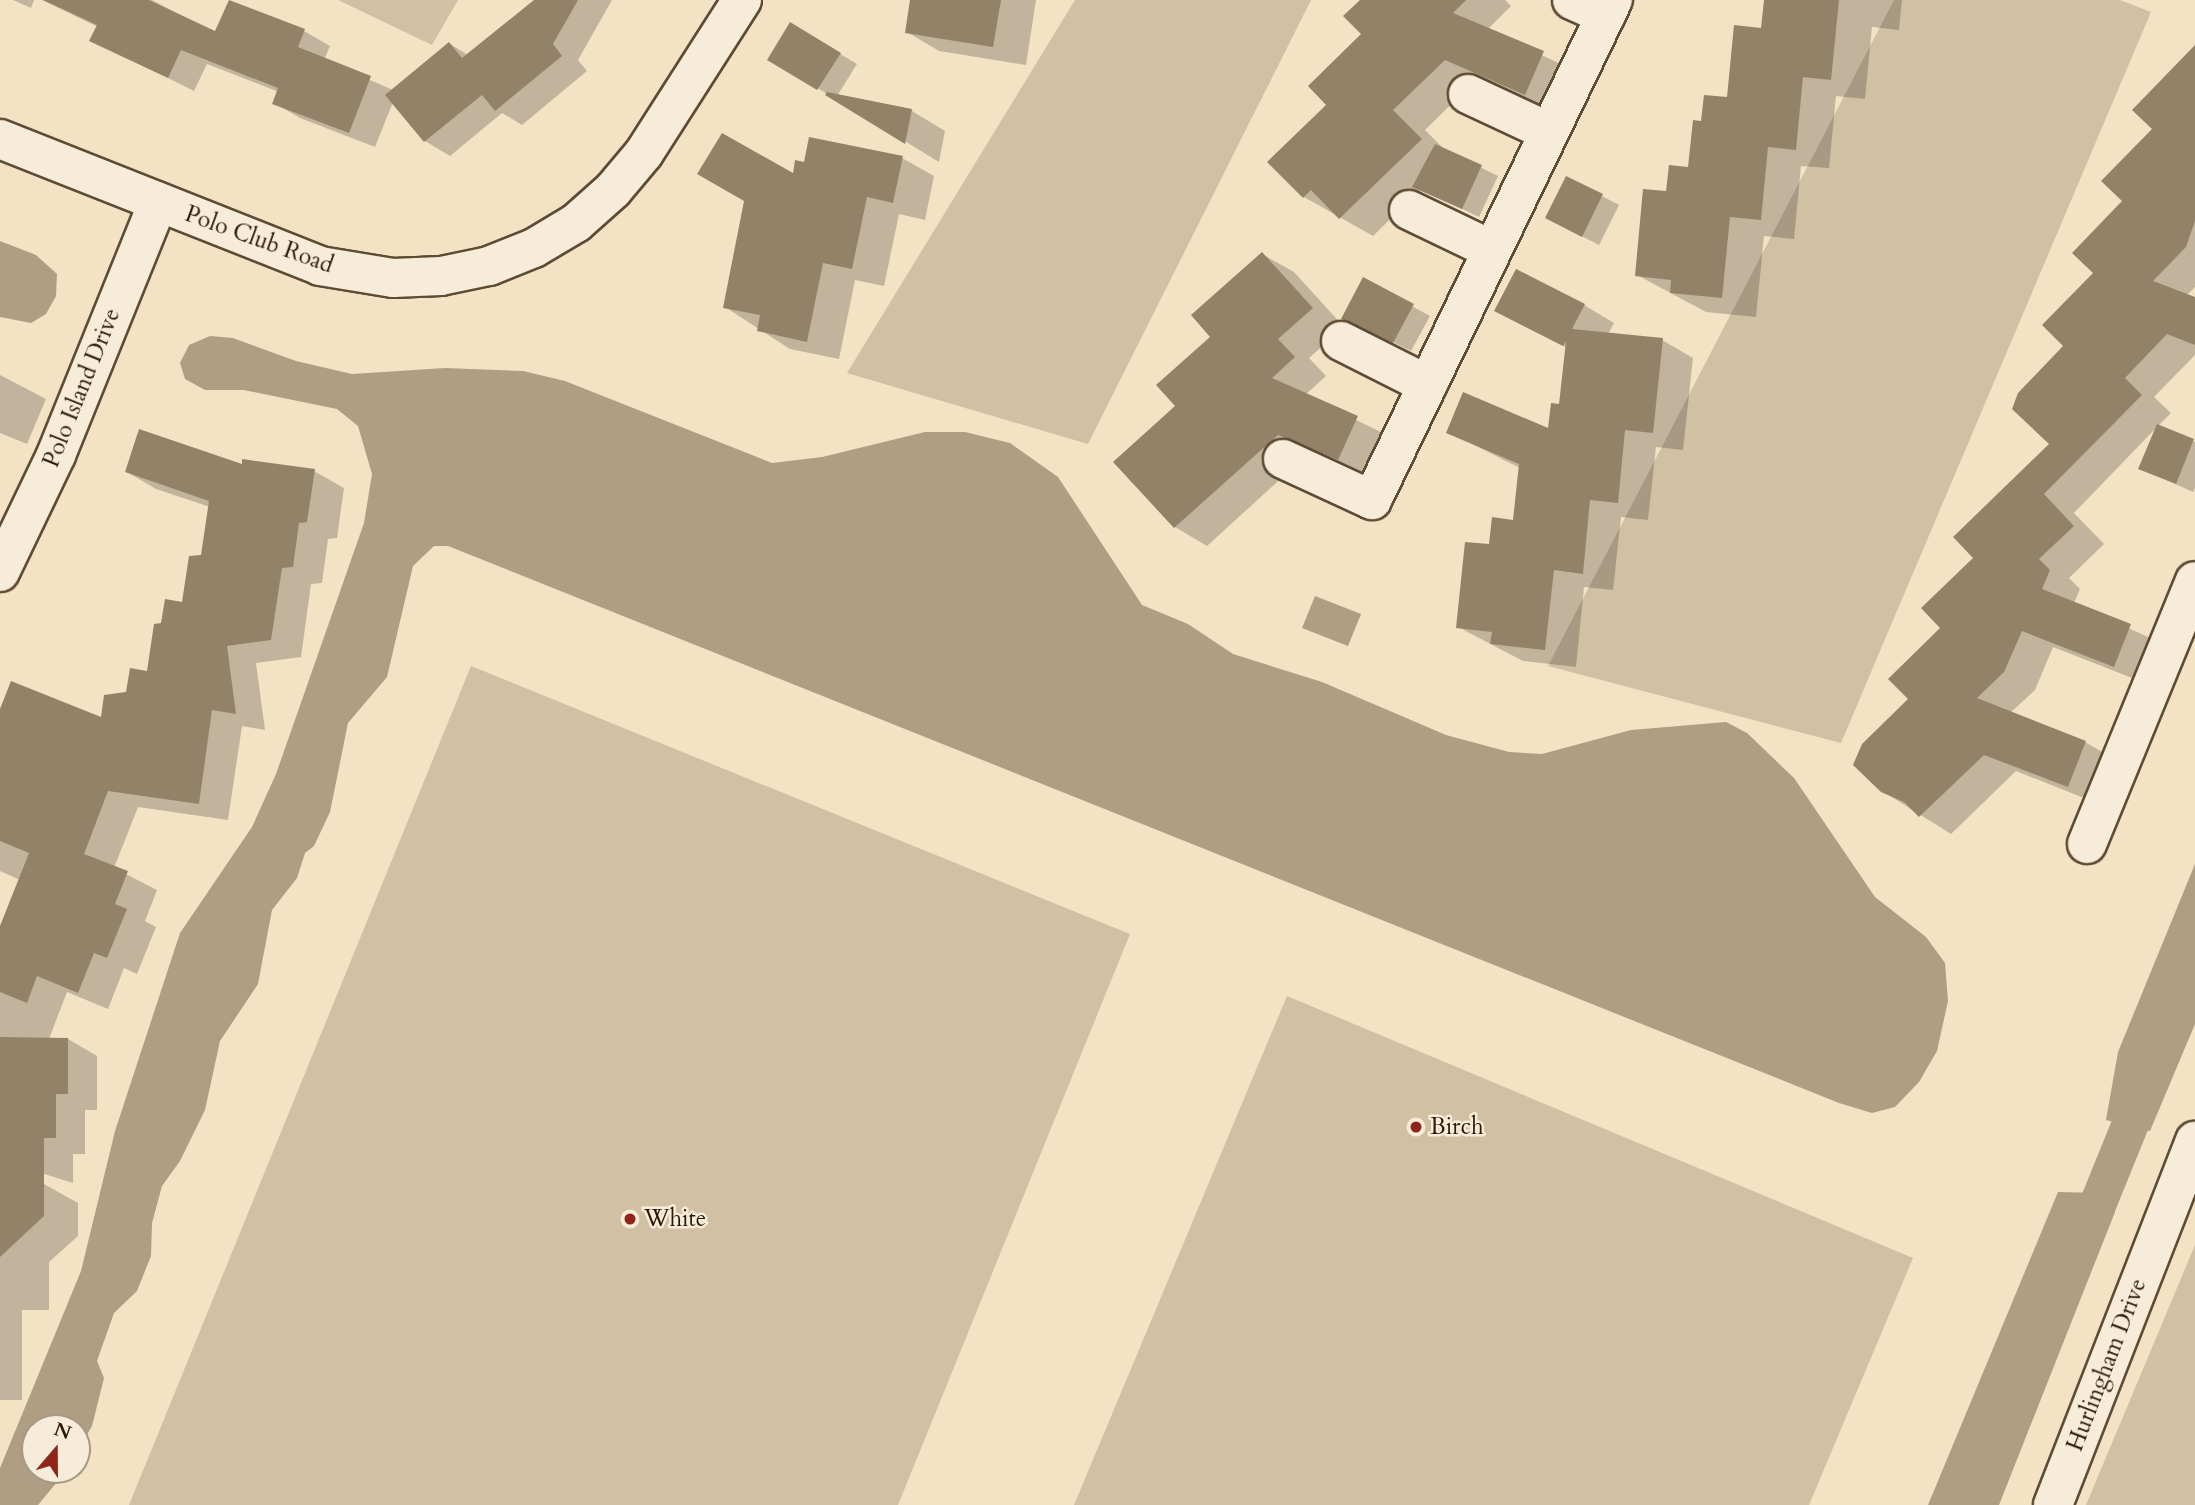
<!DOCTYPE html>
<html>
<head>
<meta charset="utf-8">
<style>
  body { margin:0 }
  #map { position:relative; width:2195px; height:1505px; overflow:hidden; background:#f3e2c4; font-family:Cardo,serif }
  div>[style] { position:absolute }
  [style*='--x'] { left:calc(var(--x)*1px); top:calc(var(--y)*1px); width:calc(var(--w)*1px); rotate:calc(var(--a)*1deg) }
  .green>* { inset:0; background:#d1c0a3 }
  .water>* { inset:0; background:#af9e83 }
  .shadow>* { inset:0; background:#0003 }
  .canal>* { height:37px; margin:-18.5px; padding:0 18.5px; transform-origin:18.5px; border-radius:18.5px; background:#af9e83 }
  .building>* { inset:0; background:#938268 }
  .roads { filter:drop-shadow(2px 0 #5e4b34) drop-shadow(-2px 0 #5e4b34) drop-shadow(0 2px #5e4b34) drop-shadow(0 -2px #5e4b34) }
  .minor>* { height:38px; margin:-19px; padding:0 19px; transform-origin:19px; border-radius:19px; background:#f7ecd9 }
  .dots>* { width:19px; height:19px; translate:-50% -50%; box-sizing:border-box; border:4px solid #f7ecd9; border-radius:50% }
  span { translate:-50% -50%; white-space:nowrap; text-align:center; line-height:1.15; -webkit-text-stroke:5px #f7ecd9; paint-order:stroke }
  .street-label { font-size:23px; color:#2c1904 }
  .poi-label { font-size:23px; color:#2c1904 }
  .left { translate:0 -50%; text-align:left }
  .north { position:absolute; left:21px; top:1414px; width:70px; height:70px; box-sizing:border-box; background:#f7ecd9; border:2px solid #a69884; border-radius:50%; rotate:20deg; font-size:19px; font-weight:700; line-height:28px; text-align:center; color:#2c1904 }
  .north::after { content:''; display:block; margin:auto; width:24px; height:32px; background:#8f2418; clip-path:polygon(50% 0,100% 100%,50% 72%,0 100%) }
</style>
</head>
<body>
<div id="map">
  <div class="green">
    <div style="clip-path:polygon(338px 0,458px 0,432px 45px)"></div>
    <div style="clip-path:polygon(1075px 0,1311px 0,1088px 444px,847px 373px)"></div>
    <div style="clip-path:polygon(1894px 0,2120px 0,2151px 12px,1841px 743px,1548px 666px)"></div>
    <div style="clip-path:polygon(471px 666px,1130px 934px,898px 1505px,129px 1505px)"></div>
    <div style="clip-path:polygon(1287px 996px,1913px 1258px,1809px 1505px,1074px 1505px)"></div>
    <div style="clip-path:polygon(2195px 1245px,2195px 1505px,2086px 1505px)"></div>
  </div>
  <div class="water">
    <div style="clip-path:polygon(0 241px,36px 255px,57px 274px,56px 296px,46px 314px,31px 323px,0 317px)"></div>
    <div style="clip-path:polygon(210px 336px,233px 338px,296px 361px,352px 374px,445px 368px,523px 371px,565px 381px,772px 463px,822px 457px,925px 432px,965px 432px,1010px 443px,1058px 477px,1142px 605px,1188px 624px,1233px 654px,1322px 682px,1446px 735px,1509px 752px,1542px 754px,1631px 730px,1726px 722px,1747px 733px,1794px 778px,1875px 897px,1926px 937px,1945px 963px,1948px 1001px,1937px 1051px,1919px 1082px,1895px 1107px,1872px 1113px,1839px 1103px,448px 546px,434px 546px,413px 566px,387px 677px,348px 723px,330px 812px,314px 846px,305px 853px,297px 878px,272px 910px,258px 984px,220px 1041px,205px 1110px,180px 1161px,162px 1186px,152px 1223px,151px 1256px,137px 1291px,114px 1313px,97px 1361px,104px 1378px,92px 1426px,77px 1452px,77px 1428px,35px 1428px,35px 1470px,67px 1470px,38px 1505px,0 1505px,0 1468px,81px 1271px,115px 1131px,180px 933px,252px 827px,276px 774px,364px 523px,372px 474px,358px 426px,337px 409px,244px 390px,205px 390px,185px 379px,180px 363px,189px 345px)"></div>
    <div style="clip-path:polygon(1315px 596px,1361px 614px,1348px 646px,1302px 628px)"></div>
    <div style="clip-path:polygon(2195px 864px,2195px 1024px,2150px 1131px,2106px 1120px,2118px 1052px)"></div>
    <div style="clip-path:polygon(2058px 1192px,2102px 1193px,2115px 1212px,1999px 1505px,1928px 1505px)"></div>
  </div>
  <div class="shadow">
    <div style="clip-path:polygon(13px 0,34px 0,31px 8px)"></div>
    <div style="clip-path:polygon(42px 0,152px 0,216px 34px,228px 2px,304px 31px,330px 46px,324px 60px,393px 90px,450px 44px,468px 55px,537px 0,612px 0,578px 60px,587px 71px,522px 125px,502px 113px,450px 156px,425px 141px,393px 102px,375px 147px,300px 118px,274px 103px,279px 92px,207px 64px,194px 91px,92px 40px,98px 27px)"></div>
    <div style="clip-path:polygon(912px 0,1036px 0,1026px 65px,939px 51px,907px 32px)"></div>
    <div style="clip-path:polygon(1363px 0,1505px 0,1511px 6px,1488px 29px,1575px 71px,1558px 112px,1478px 78px,1425px 130px,1445px 150px,1498px 176px,1479px 217px,1421px 189px,1373px 236px,1304px 197px,1329px 105px,1363px 35px)"></div>
    <div style="clip-path:polygon(1766px 0,1902px 0,1899px 30px,1872px 27px,1865px 99px,1836px 96px,1829px 168px,1801px 166px,1794px 239px,1764px 236px,1756px 317px,1706px 312px,1637px 275px,1668px 193px,1690px 169px,1703px 123px,1729px 99px,1763px 30px)"></div>
    <div style="clip-path:polygon(807px 34px,857px 64px,837px 96px,912px 111px,945px 131px,939px 162px,770px 59px)"></div>
    <div style="clip-path:polygon(2195px 47px,2195px 287px,2186px 296px,2195px 299px,2195px 355px,2154px 397px,2171px 413px,2158px 426px,2195px 442px,2195px 488px,2193px 492px,2140px 468px,2156px 428px,2074px 513px,2104px 544px,2069px 578px,2080px 589px,2074px 603px,2161px 643px,2145px 683px,2053px 647px,2035px 690px,2010px 713px,2085px 742px,2116px 760px,2099px 804px,2016px 771px,1951px 834px,1882px 791px,1911px 699px,1976px 558px,2052px 444px,2066px 346px,2154px 129px)"></div>
    <div style="clip-path:polygon(902px 158px,934px 176px,925px 220px,899px 214px,884px 286px,855px 280px,839px 359px,790px 349px,725px 307px,794px 176px,806px 163px)"></div>
    <div style="clip-path:polygon(1602px 196px,1619px 205px,1599px 245px,1564px 227px)"></div>
    <div style="clip-path:polygon(1262px 254px,1294px 272px,1344px 327px,1309px 358px,1326px 376px,1305px 395px,1389px 436px,1371px 477px,1310px 452px,1207px 546px,1175px 527px,1177px 406px)"></div>
    <div style="clip-path:polygon(1364px 280px,1430px 316px,1411px 351px,1343px 318px)"></div>
    <div style="clip-path:polygon(1584px 305px,1614px 323px,1608px 334px,1662px 340px,1693px 358px,1683px 450px,1656px 447px,1648px 520px,1621px 517px,1613px 590px,1584px 587px,1576px 667px,1523px 661px,1458px 627px,1491px 546px,1515px 522px,1520px 468px,1448px 432px,1550px 431px,1560px 406px,1567px 348px,1496px 311px)"></div>
    <div style="clip-path:polygon(0 375px,46px 399px,27px 444px,0 433px)"></div>
    <div style="clip-path:polygon(243px 467px,314px 471px,344px 488px,337px 538px,328px 539px,322px 583px,311px 584px,301px 657px,256px 663px,265px 730px,242px 726px,228px 820px,138px 807px,114px 868px,157px 890px,145px 921px,156px 927px,137px 974px,124px 968px,108px 1009px,67px 992px,49px 1039px,68px 1039px,97px 1056px,97px 1110px,85px 1110px,85px 1154px,73px 1154px,73px 1183px,0 1160px,0 931px,20px 880px,0 871px,0 714px,102px 719px,149px 673px,162px 625px,184px 604px,203px 556px,210px 507px,156px 489px,127px 472px)"></div>
    <div style="clip-path:polygon(0 1184px,44px 1184px,78px 1203px,78px 1236px,49px 1262px,49px 1310px,22px 1310px,22px 1400px,0 1400px)"></div>
  </div>
  <div class="canal">
    <div style="--x:2083;--y:1239;--w:173;--a:-67.9"></div>
  </div>
  <div class="building">
    <div style="clip-path:polygon(43px 0,149px 0,215px 31px,229px 0,305px 29px,298px 47px,371px 76px,349px 133px,272px 104px,278px 88px,181px 50px,168px 78px,89px 41px,97px 25px)"></div>
    <div style="clip-path:polygon(534px 0,578px 0,553px 44px,562px 56px,495px 111px,482px 95px,424px 142px,385px 95px,449px 42px,462px 58px)"></div>
    <div style="clip-path:polygon(910px 0,1001px 0,993px 47px,905px 33px)"></div>
    <div style="clip-path:polygon(1360px 0,1466px 0,1453px 13px,1544px 51px,1525px 95px,1445px 60px,1393px 110px,1422px 139px,1339px 219px,1311px 190px,1303px 198px,1267px 162px,1326px 105px,1308px 86px,1361px 34px,1343px 16px)"></div>
    <div style="clip-path:polygon(1764px 0,1839px 0,1831px 80px,1803px 77px,1796px 150px,1768px 147px,1761px 220px,1730px 217px,1722px 298px,1670px 293px,1671px 280px,1635px 276px,1643px 189px,1666px 191px,1669px 165px,1688px 167px,1693px 120px,1701px 121px,1704px 95px,1727px 97px,1734px 25px,1761px 28px)"></div>
    <div style="clip-path:polygon(790px 22px,841px 53px,817px 90px,767px 60px)"></div>
    <div style="clip-path:polygon(2195px 45px,2195px 221px,2186px 247px,2153px 281px,2195px 297px,2195px 345px,2167px 334px,2125px 378px,2142px 395px,2044px 494px,2074px 526px,2039px 559px,2050px 570px,2042px 589px,2131px 624px,2114px 667px,2022px 631px,2004px 672px,1977px 698px,2086px 741px,2068px 787px,1984px 755px,1919px 817px,1904px 802px,1881px 792px,1853px 765px,1862px 744px,1908px 699px,1888px 679px,1940px 628px,1921px 608px,1973px 558px,1953px 537px,2049px 444px,2012px 409px,2018px 393px,2063px 346px,2042px 325px,2093px 273px,2072px 253px,2122px 201px,2101px 181px,2152px 129px,2132px 110px)"></div>
    <div style="clip-path:polygon(827px 92px,912px 109px,905px 144px,825px 95px)"></div>
    <div style="clip-path:polygon(722px 133px,793px 173px,795px 160px,804px 162px,809px 137px,903px 156px,893px 203px,867px 197px,852px 269px,823px 263px,807px 342px,757px 331px,760px 315px,723px 308px,744px 201px,697px 174px)"></div>
    <div style="clip-path:polygon(1435px 144px,1482px 165px,1462px 209px,1412px 187px)"></div>
    <div style="clip-path:polygon(1566px 176px,1603px 194px,1582px 237px,1545px 218px)"></div>
    <div style="clip-path:polygon(1262px 252px,1313px 308px,1278px 339px,1295px 357px,1272px 378px,1358px 416px,1338px 460px,1278px 435px,1174px 528px,1113px 462px,1175px 406px,1156px 385px,1210px 337px,1191px 315px)"></div>
    <div style="clip-path:polygon(1516px 269px,1585px 304px,1572px 329px,1663px 338px,1653px 433px,1625px 430px,1618px 503px,1590px 500px,1583px 574px,1554px 570px,1545px 650px,1490px 644px,1492px 632px,1456px 628px,1465px 542px,1489px 544px,1492px 517px,1513px 520px,1519px 464px,1446px 433px,1463px 392px,1548px 428px,1551px 403px,1559px 404px,1566px 341px,1563px 346px,1494px 311px)"></div>
    <div style="clip-path:polygon(1363px 277px,1414px 304px,1393px 343px,1341px 319px)"></div>
    <div style="clip-path:polygon(2157px 424px,2194px 439px,2176px 484px,2138px 469px)"></div>
    <div style="clip-path:polygon(139px 429px,242px 464px,242px 459px,315px 469px,307px 522px,299px 523px,293px 567px,282px 568px,271px 640px,227px 646px,236px 714px,212px 710px,199px 804px,108px 791px,84px 854px,128px 871px,115px 904px,127px 909px,107px 958px,94px 953px,78px 993px,37px 976px,27px 1003px,0 992px,0 926px,29px 853px,0 841px,0 709px,11px 681px,101px 717px,104px 695px,126px 692px,130px 668px,147px 671px,154px 624px,161px 623px,165px 599px,182px 602px,189px 556px,201px 555px,209px 501px,125px 472px)"></div>
    <div style="clip-path:polygon(0 1037px,68px 1038px,68px 1094px,56px 1094px,56px 1138px,44px 1138px,44px 1216px,0 1257px)"></div>
  </div>
  <div class="roads">
    <div class="minor">
      <div style="--x:1572;--y:0;--w:37;--a:24"></div>
      <div style="--x:1468;--y:94;--w:89;--a:25.1"></div>
      <div style="--x:0;--y:139;--w:344;--a:21.6"></div>
      <div style="--x:320;--y:266;--w:74;--a:9.3"></div>
      <div style="--x:393;--y:278;--w:48;--a:-2.4"></div>
      <div style="--x:441;--y:276;--w:49;--a:-11.8"></div>
      <div style="--x:489;--y:266;--w:48;--a:-21.8"></div>
      <div style="--x:534;--y:248;--w:49;--a:-30.8"></div>
      <div style="--x:576;--y:223;--w:50;--a:-41.7"></div>
      <div style="--x:613;--y:190;--w:48;--a:-50"></div>
      <div style="--x:644;--y:153;--w:182;--a:-57.4"></div>
      <div style="--x:1409;--y:210;--w:92;--a:25.7"></div>
      <div style="--x:1341;--y:341;--w:97;--a:26.8"></div>
      <div style="--x:1283;--y:459;--w:98;--a:24.7"></div>
      <div style="--x:1372;--y:500;--w:555;--a:-64.27"></div>
      <div style="--x:0;--y:572;--w:130;--a:-64.4"></div>
      <div style="--x:56;--y:455;--w:273;--a:-68"></div>
      <div style="--x:2087;--y:844;--w:284;--a:-67.7"></div>
      <div style="--x:2053;--y:1505;--w:391;--a:-68.7"></div>
    </div>
  </div>
  <div class="dots">
    <div style="left:1416px;top:1127px;background:#8f2418"></div>
    <div style="left:630px;top:1219px;background:#8f2418"></div>
  </div>
  <div class="street-label">
    <span style="left:259px;top:240px;rotate:20deg">Polo Club Road</span>
    <span style="left:82px;top:388px;rotate:-68deg">Polo Island Drive</span>
    <span style="left:2107px;top:1365px;rotate:-69deg">Hurlingham Drive</span>
  </div>
  <div class="poi-label">
    <span class="left" style="left:1430px;top:1127px">Birch</span>
    <span class="left" style="left:644px;top:1219px">White</span>
  </div>
  <div class="north">N</div>
</div>
</body>
</html>
